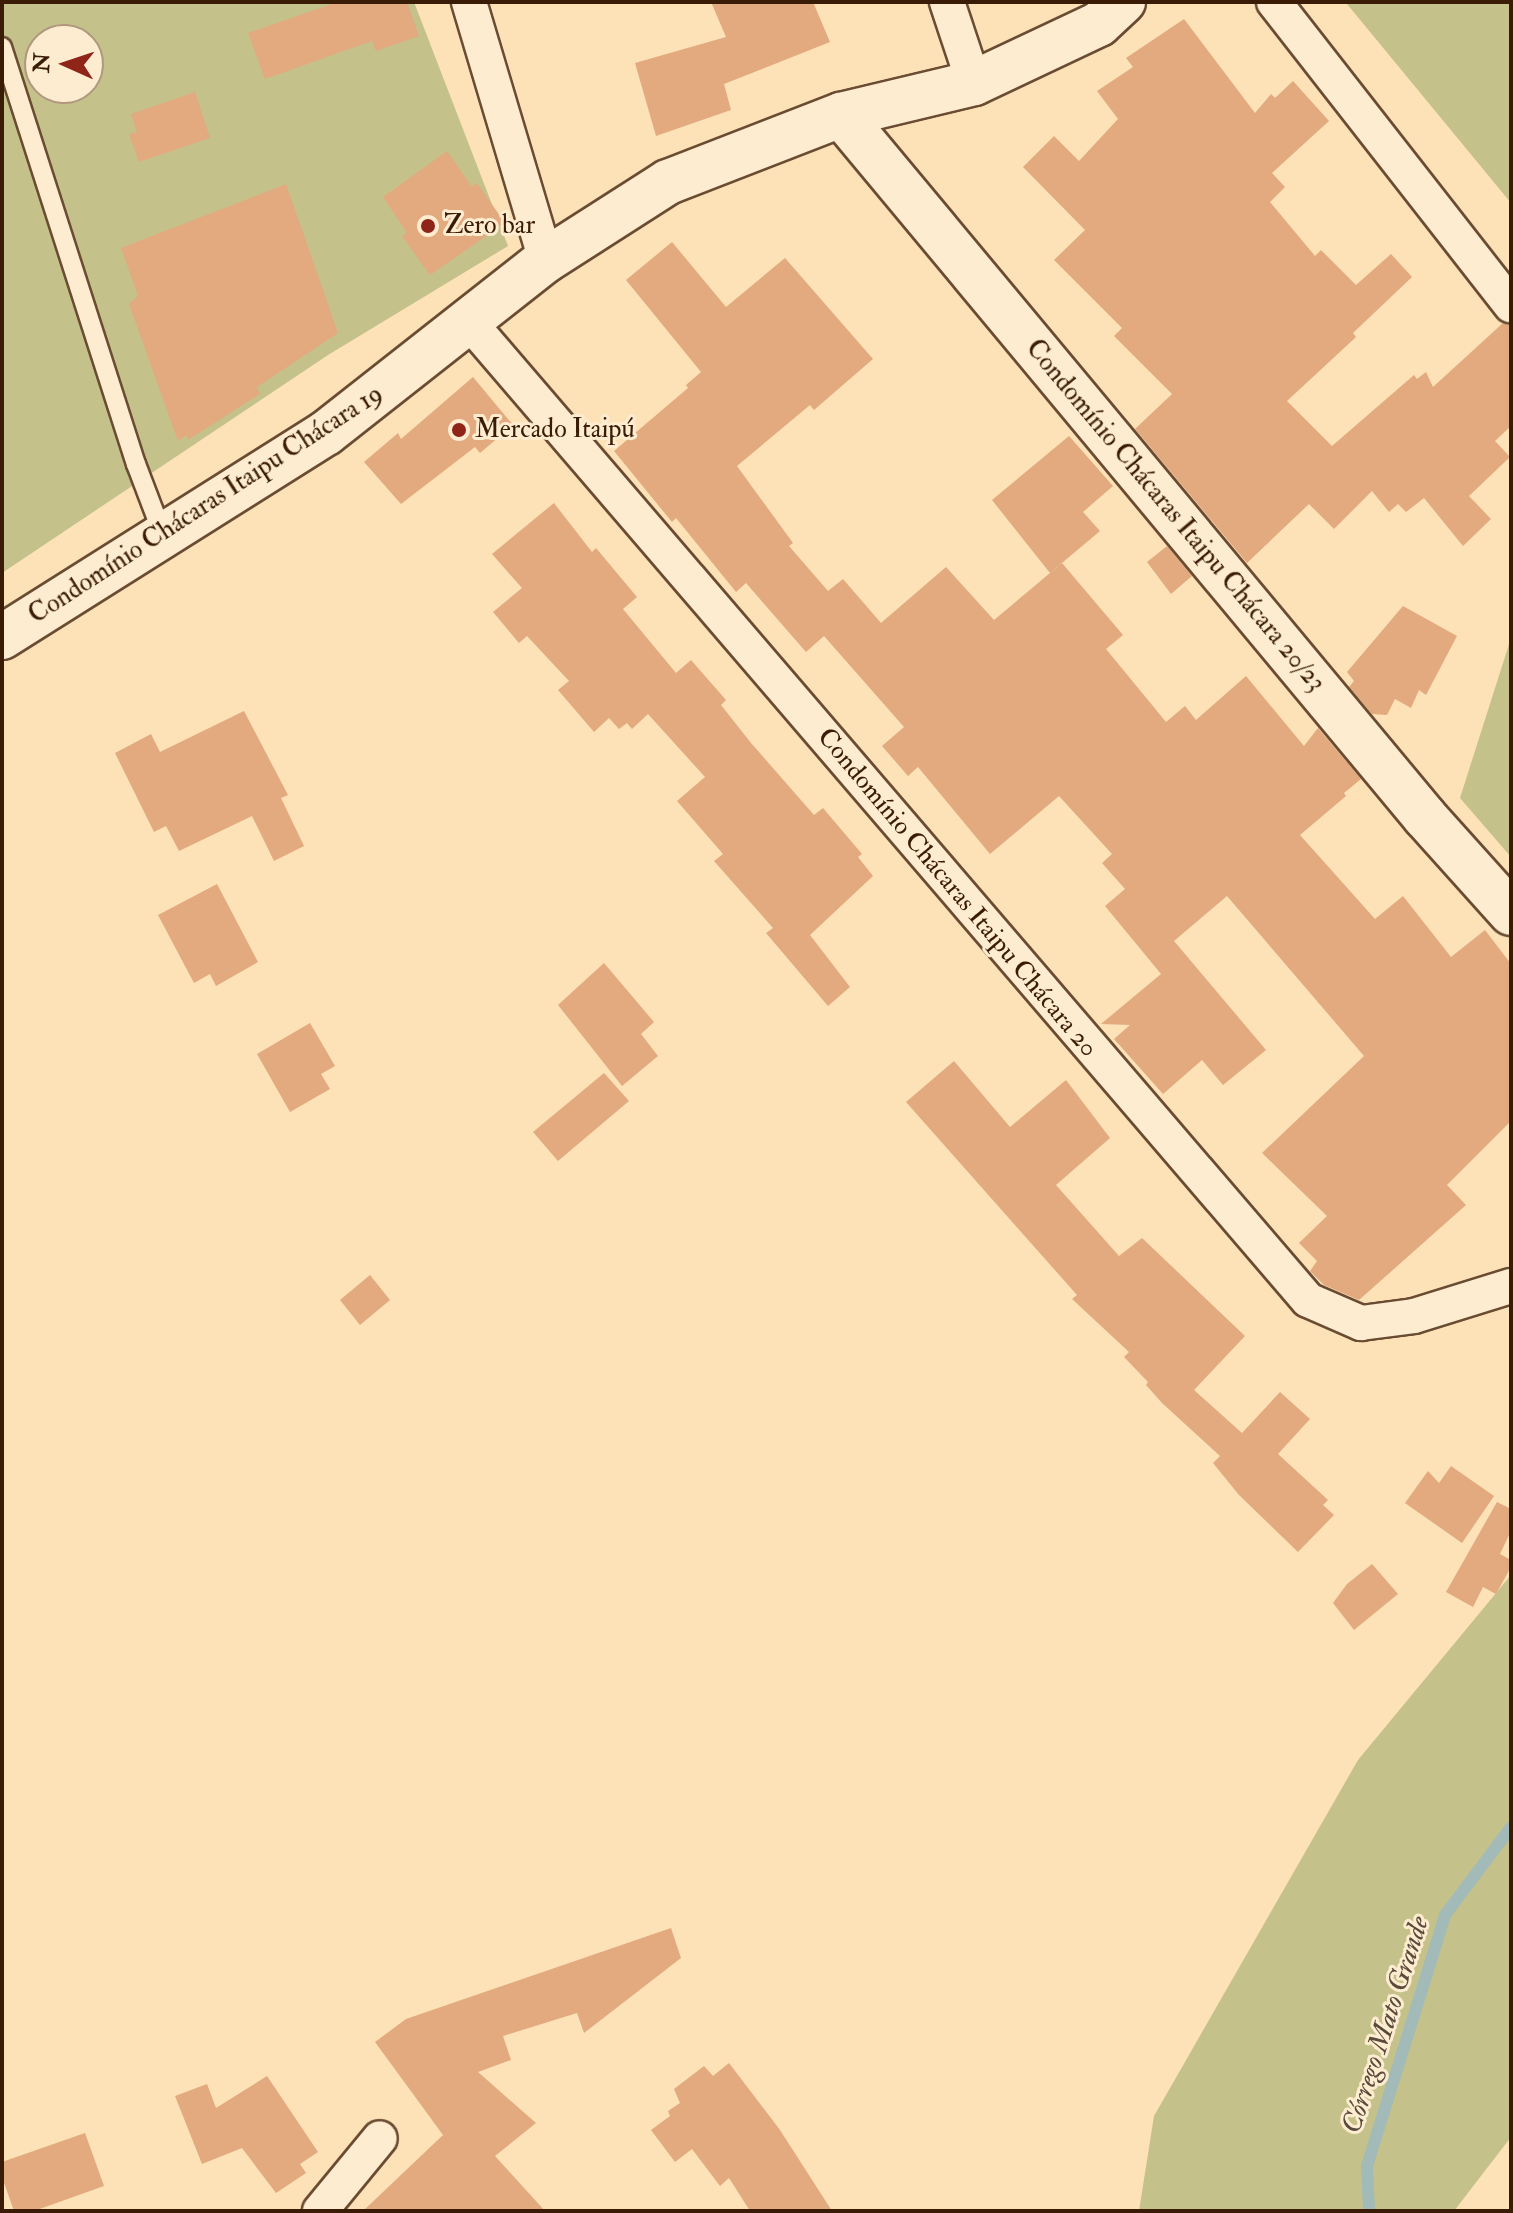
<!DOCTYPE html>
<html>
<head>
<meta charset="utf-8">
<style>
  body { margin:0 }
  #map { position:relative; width:1513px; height:2213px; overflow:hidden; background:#fde1b7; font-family:"IM FELL Double Pica",serif }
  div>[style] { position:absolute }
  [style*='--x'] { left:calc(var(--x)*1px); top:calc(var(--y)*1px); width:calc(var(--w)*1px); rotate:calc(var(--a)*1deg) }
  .green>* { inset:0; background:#c5c18a }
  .stream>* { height:12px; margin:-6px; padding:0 6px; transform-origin:6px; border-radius:6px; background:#a2bbb8 }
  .building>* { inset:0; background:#e2aa7e }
  .roads { filter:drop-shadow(2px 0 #6a4c32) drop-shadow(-2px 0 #6a4c32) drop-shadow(0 2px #6a4c32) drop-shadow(0 -2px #6a4c32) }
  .lane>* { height:18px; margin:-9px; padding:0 9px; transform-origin:9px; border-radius:9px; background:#feecd0 }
  .street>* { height:34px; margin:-17px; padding:0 17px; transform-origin:17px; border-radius:17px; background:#feecd0 }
  .secondary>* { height:44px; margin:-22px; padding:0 22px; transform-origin:22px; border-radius:22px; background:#feecd0 }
  .dots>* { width:22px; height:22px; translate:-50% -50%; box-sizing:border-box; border:4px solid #feecd0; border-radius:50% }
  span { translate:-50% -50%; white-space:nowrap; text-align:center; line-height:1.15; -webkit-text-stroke:6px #feecd0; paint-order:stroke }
  .poi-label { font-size:26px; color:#391b06 }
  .left { translate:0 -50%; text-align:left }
  .street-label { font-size:26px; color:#391b06 }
  .water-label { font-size:28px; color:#584b3b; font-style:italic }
  .frame { position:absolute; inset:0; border:4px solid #391b06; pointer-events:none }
  .north { position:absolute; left:24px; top:24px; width:80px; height:80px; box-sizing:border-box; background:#feecd0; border:2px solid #af987f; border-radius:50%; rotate:273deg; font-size:22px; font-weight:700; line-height:32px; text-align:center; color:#391b06 }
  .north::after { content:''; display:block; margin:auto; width:28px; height:36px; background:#8f2418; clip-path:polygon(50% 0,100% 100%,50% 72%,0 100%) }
</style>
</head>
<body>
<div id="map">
  <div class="green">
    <div style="clip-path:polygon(evenodd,2px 2px,414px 2px,508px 246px,328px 355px,2px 573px,2px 2px,40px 40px,88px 40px,88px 88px,40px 88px,40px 40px)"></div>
    <div style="clip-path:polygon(1345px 2px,1511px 2px,1511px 203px,1347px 4px)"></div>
    <div style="clip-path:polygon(1511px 638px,1511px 857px,1460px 798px)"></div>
    <div style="clip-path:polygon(1511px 1575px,1511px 2137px,1454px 2211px,1139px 2211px,1154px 2116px,1358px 1760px)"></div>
  </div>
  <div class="stream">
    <div style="--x:1369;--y:2211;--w:45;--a:-92.5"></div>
    <div style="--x:1367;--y:2166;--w:263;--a:-72.7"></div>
    <div style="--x:1445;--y:1915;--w:110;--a:-53.1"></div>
  </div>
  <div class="building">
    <div style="clip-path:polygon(338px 2px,407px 2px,419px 36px,376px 51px,372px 41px,265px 79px,248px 33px)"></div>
    <div style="clip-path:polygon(711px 2px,813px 2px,830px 42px,724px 84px,731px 110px,656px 136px,635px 63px,726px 37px)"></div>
    <div style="clip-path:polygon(1184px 19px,1255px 113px,1271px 94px,1275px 98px,1293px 81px,1329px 121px,1272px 173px,1285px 187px,1270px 202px,1315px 256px,1321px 250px,1356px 285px,1391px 254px,1412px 277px,1353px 333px,1356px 337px,1287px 401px,1332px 446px,1414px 375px,1417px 379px,1426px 372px,1433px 387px,1503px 323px,1511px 325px,1511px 426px,1495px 441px,1510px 457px,1469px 496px,1491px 519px,1463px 546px,1424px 498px,1406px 512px,1398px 504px,1389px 512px,1372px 491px,1334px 529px,1309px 504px,1247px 563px,1135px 429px,1172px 394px,1114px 336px,1122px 328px,1054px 260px,1085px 230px,1023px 167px,1054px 136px,1079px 161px,1118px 119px,1097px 91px,1133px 67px,1126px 58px)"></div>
    <div style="clip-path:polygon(195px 92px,210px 138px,139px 162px,129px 134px,137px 132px,131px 114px)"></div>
    <div style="clip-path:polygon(447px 151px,472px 187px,477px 183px,505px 223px,430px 275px,402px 236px,407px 233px,383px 197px)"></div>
    <div style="clip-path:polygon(286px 184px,338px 333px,257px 387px,260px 394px,188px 440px,187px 435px,178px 441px,129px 304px,138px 296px,121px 248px)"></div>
    <div style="clip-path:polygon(672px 242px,726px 307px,785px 258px,873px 359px,814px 410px,810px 405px,737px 466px,793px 543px,789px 546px,828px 591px,843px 579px,881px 623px,946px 567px,994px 620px,1062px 563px,1123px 635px,1106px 649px,1166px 722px,1185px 706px,1196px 720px,1246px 676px,1304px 746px,1318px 728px,1361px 779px,1344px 793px,1346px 796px,1300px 835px,1375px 919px,1403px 896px,1451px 957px,1485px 930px,1511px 964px,1511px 1121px,1447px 1185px,1466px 1205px,1359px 1300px,1324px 1285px,1310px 1271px,1317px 1261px,1299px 1243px,1327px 1216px,1262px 1153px,1364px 1056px,1227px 896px,1174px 941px,1266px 1050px,1223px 1085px,1202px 1060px,1163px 1094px,1114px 1039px,1130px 1025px,1101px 1024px,1161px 974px,1105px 906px,1125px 889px,1102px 863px,1112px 854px,1059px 796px,990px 854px,918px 767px,908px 776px,882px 746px,904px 727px,824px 636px,806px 652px,746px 583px,736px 592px,676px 518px,672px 522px,614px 451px,688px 388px,686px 385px,701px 372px,626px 280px)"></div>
    <div style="clip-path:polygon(473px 377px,513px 425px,480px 453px,475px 447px,401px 504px,364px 462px,398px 433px,401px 439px)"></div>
    <div style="clip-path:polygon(1069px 436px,1113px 486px,1083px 512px,1100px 531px,1050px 573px,992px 500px)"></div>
    <div style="clip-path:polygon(554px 503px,592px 552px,596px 548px,637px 597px,623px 609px,676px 673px,691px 660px,726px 700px,721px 705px,751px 743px,814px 815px,823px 808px,862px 854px,858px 857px,873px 876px,810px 935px,850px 987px,828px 1006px,766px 933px,773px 928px,714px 861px,723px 854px,677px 801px,705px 777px,648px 714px,632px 729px,627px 723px,619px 729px,609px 718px,594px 732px,558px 690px,569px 681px,527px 636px,519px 643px,493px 612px,522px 588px,492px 554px)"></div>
    <div style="clip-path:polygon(1167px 546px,1192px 576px,1171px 594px,1147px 562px)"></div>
    <div style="clip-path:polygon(1403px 606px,1457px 636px,1426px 695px,1419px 690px,1411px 708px,1395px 699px,1387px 715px,1372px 714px,1349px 687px,1354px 681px,1347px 672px)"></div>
    <div style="clip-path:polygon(244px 711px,288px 795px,281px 798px,304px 846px,274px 861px,252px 816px,179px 851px,166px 826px,154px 832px,115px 753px,151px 734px,160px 752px)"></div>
    <div style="clip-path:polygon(217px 884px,258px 962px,216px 986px,210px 974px,194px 983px,158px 915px)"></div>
    <div style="clip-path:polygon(604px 963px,654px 1022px,641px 1034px,658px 1056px,622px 1086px,558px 1005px)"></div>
    <div style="clip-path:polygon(310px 1023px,335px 1066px,321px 1074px,330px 1089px,290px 1112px,257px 1054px)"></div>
    <div style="clip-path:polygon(954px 1061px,1010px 1127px,1066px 1080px,1110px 1138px,1056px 1185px,1119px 1256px,1142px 1238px,1245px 1336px,1194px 1390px,1242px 1433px,1280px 1392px,1310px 1419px,1278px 1454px,1328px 1500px,1323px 1505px,1334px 1515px,1298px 1552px,1239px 1495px,1213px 1463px,1220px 1456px,1162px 1403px,1146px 1385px,1148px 1382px,1124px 1357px,1129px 1352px,1072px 1299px,1077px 1295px,906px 1102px)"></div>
    <div style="clip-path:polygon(604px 1073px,629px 1101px,558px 1161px,533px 1132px)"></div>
    <div style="clip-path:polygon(370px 1275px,390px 1300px,360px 1325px,340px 1300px)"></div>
    <div style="clip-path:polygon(1451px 1466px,1494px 1496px,1462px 1543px,1405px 1503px,1428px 1471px,1439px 1483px)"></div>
    <div style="clip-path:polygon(1497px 1502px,1511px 1509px,1511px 1531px,1500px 1554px,1511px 1560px,1511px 1567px,1496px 1594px,1483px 1587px,1473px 1607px,1446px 1592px)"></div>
    <div style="clip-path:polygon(1372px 1564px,1398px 1594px,1354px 1630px,1333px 1603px,1347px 1584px)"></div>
    <div style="clip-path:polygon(671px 1928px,681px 1958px,584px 2033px,577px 2013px,503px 2036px,511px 2060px,478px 2072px,536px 2123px,495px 2156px,545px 2211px,363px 2211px,443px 2135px,375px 2042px,406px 2019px)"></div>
    <div style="clip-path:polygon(729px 2063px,780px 2130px,832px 2211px,750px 2211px,729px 2178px,720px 2186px,692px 2149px,675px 2162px,651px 2130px,670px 2116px,668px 2111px,680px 2103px,674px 2089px,704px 2066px,713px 2076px)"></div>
    <div style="clip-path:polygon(267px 2076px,318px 2152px,300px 2164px,306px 2173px,276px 2193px,242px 2148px,202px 2164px,175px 2096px,207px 2084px,216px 2108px)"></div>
    <div style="clip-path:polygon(85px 2133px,104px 2186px,34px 2211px,14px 2211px,2px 2177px,2px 2162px)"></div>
  </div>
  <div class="roads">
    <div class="lane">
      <div style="--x:2;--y:47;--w:438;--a:72.2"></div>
      <div style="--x:136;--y:464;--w:76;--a:69.2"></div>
    </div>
    <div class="street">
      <div style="--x:469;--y:2;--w:269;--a:73.4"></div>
      <div style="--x:947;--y:2;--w:85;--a:71.6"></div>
      <div style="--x:1274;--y:2;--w:385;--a:52"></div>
      <div style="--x:470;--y:323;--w:1287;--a:49.38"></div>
      <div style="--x:1308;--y:1300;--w:58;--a:23.5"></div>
      <div style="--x:1361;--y:1323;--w:53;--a:-7.5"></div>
      <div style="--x:1414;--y:1316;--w:102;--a:-17.2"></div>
      <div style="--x:320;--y:2211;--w:94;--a:-50.6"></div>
    </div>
    <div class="secondary">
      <div style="--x:841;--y:115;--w:913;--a:50.24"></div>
      <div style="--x:1425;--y:817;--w:129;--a:48.1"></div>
      <div style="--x:2;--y:637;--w:383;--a:-32.2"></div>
      <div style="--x:326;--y:433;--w:280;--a:-38.2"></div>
      <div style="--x:546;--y:260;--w:145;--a:-32.6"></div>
      <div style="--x:668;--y:182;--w:186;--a:-21.2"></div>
      <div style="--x:841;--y:115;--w:137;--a:-13.5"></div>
      <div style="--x:974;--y:83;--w:138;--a:-25.3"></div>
      <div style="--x:1099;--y:24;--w:33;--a:-43"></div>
    </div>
  </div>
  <div class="dots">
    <div style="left:428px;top:226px;background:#8f2418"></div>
    <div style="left:459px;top:430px;background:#8f2418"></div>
  </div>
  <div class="poi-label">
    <span class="left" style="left:444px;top:226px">Zero bar</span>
    <span class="left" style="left:475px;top:430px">Mercado Itaipú</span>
  </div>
  <div class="street-label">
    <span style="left:206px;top:505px;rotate:-33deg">Condomínio Chácaras Itaipu Chácara 19</span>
    <span style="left:1175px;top:516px;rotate:50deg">Condomínio Chácaras Itaipu Chácara 20/23</span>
    <span style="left:957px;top:893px;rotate:50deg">Condomínio Chácaras Itaipu Chácara 20</span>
  </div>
  <div class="water-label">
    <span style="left:1386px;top:2025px;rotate:-72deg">Córrego Mato Grande</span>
  </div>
  <div class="frame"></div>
  <div class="north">N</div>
</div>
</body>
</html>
